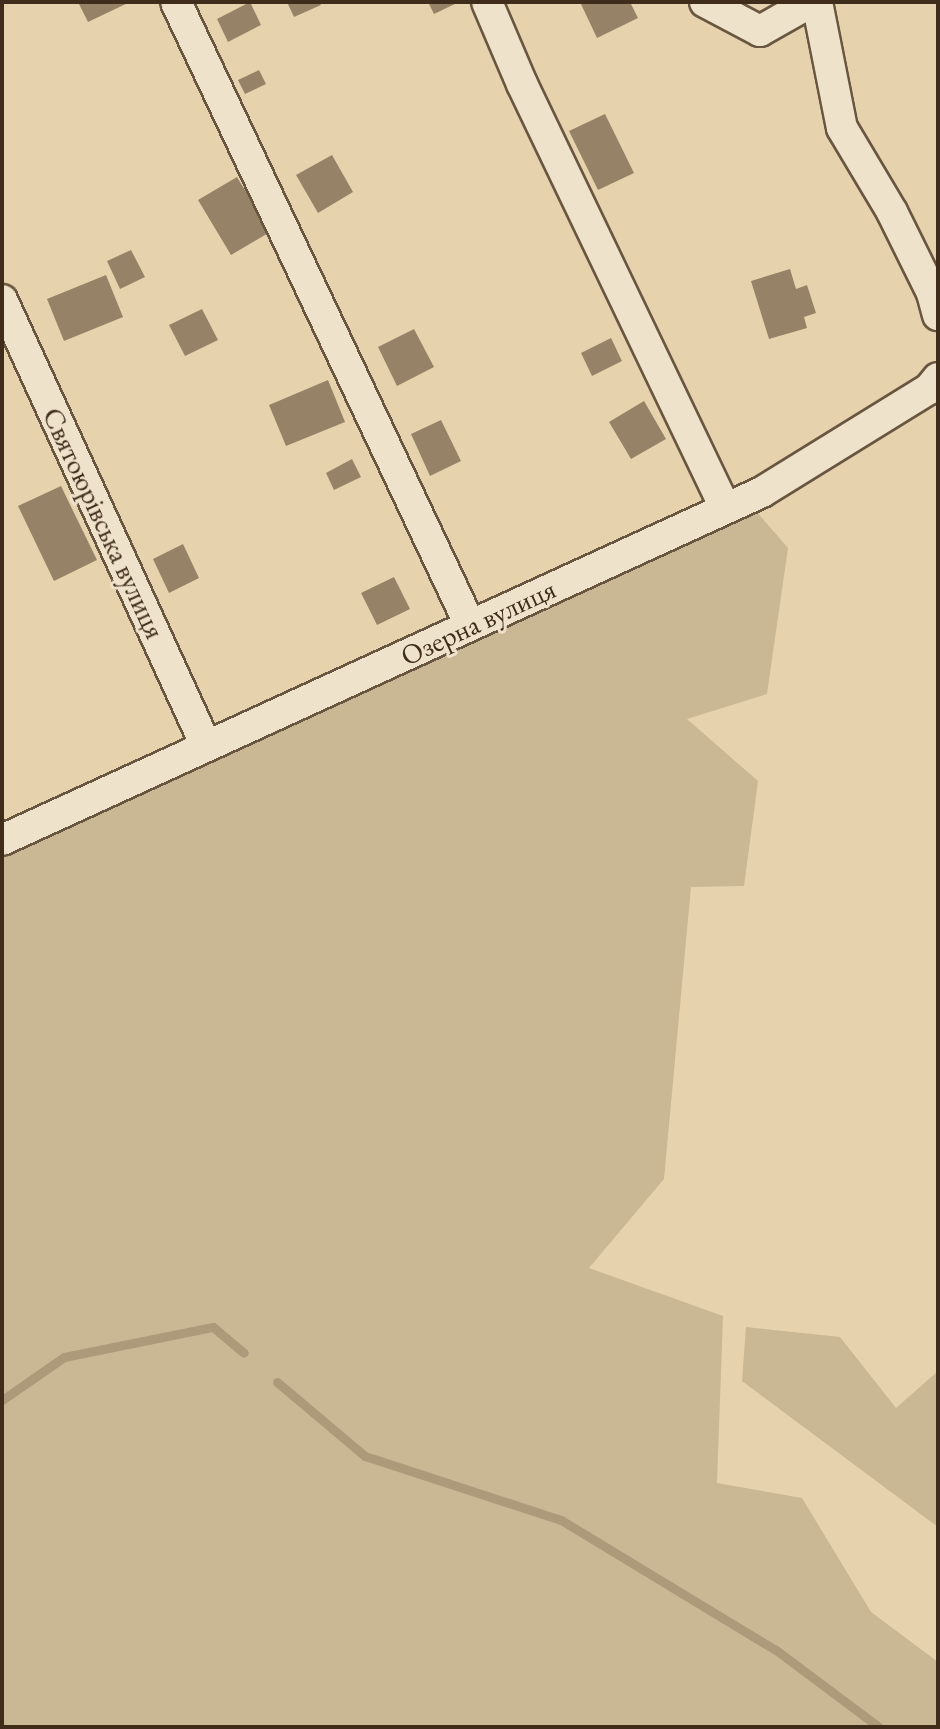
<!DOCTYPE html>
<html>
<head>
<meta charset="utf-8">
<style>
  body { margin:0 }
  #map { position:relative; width:940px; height:1729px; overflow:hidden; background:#e6d3ad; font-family:"EB Garamond",serif }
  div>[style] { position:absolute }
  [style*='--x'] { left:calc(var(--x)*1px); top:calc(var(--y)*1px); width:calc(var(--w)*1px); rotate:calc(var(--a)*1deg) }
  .green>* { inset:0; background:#cab794 }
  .stream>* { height:9px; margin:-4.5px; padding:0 4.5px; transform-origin:4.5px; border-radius:4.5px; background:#ad9a7b }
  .building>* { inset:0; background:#968367 }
  .roads { filter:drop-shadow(2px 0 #695640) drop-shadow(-2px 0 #695640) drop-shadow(0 2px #695640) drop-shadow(0 -2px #695640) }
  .minor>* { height:30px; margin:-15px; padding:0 15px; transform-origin:15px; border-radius:15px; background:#efe2ca }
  span { translate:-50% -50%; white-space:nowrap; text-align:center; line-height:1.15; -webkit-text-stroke:6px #efe2ca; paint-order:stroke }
  .street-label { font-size:28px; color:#3f2c1b }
  .frame { position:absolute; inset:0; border:4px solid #3f2c1b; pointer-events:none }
</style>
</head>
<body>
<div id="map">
  <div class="green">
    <div style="clip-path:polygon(755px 510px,788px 548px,767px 694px,687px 719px,758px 781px,744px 886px,691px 887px,664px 1179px,589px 1268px,723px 1316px,717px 1483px,802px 1498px,871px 1612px,938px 1662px,938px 1727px,2px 1727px,2px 856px)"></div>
    <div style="clip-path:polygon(746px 1327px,840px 1337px,896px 1408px,938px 1371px,938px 1527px,742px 1381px)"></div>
  </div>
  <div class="stream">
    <div style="--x:277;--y:1382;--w:115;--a:40.1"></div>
    <div style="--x:365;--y:1456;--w:206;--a:18.1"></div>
    <div style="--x:561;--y:1520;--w:251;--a:31.2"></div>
    <div style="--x:776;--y:1650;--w:129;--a:36.8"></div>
    <div style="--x:2;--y:1400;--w:75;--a:-34.7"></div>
    <div style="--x:64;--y:1357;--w:152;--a:-11.4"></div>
    <div style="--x:213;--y:1327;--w:40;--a:40"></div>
  </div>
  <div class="building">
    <div style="clip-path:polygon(78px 2px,130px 2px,88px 22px)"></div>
    <div style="clip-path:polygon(250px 2px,261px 25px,228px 42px,217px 19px)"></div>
    <div style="clip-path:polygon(287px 2px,319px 2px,321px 5px,294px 17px)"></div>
    <div style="clip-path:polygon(428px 2px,459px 2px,434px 14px)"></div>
    <div style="clip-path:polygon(580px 2px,630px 2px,638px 18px,597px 38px)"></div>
    <div style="clip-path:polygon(259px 70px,266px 84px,245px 94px,238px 80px)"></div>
    <div style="clip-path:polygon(605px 114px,634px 173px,598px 190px,569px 131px)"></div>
    <div style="clip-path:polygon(332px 155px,353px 192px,318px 213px,296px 175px)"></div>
    <div style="clip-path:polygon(237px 177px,270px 232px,231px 255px,198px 200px)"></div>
    <div style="clip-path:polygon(131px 250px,145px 277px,120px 289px,107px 261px)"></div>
    <div style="clip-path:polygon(790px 269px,796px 289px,807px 285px,816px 313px,804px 317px,807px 328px,769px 339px,751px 281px)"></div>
    <div style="clip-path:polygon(106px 275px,123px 317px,64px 341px,47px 299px)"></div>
    <div style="clip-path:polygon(202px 309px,218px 340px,185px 356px,169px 325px)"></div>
    <div style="clip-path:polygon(414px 329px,434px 367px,397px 386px,378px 347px)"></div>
    <div style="clip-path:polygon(611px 338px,622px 361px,592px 376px,581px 353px)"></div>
    <div style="clip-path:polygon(328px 380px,345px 422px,286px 446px,269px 405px)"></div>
    <div style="clip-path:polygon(644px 401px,666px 439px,631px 459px,609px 422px)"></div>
    <div style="clip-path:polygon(441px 420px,461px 461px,430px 476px,411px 434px)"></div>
    <div style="clip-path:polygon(352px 459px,361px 477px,334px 490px,326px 473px)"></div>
    <div style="clip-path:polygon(61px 486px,97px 560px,54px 581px,18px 506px)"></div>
    <div style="clip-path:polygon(183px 544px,199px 578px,169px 593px,153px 559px)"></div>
    <div style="clip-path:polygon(394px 577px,410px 609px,377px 625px,361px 593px)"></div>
  </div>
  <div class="roads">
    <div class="minor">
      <div style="--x:176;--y:2;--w:689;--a:64.74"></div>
      <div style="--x:487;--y:2;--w:89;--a:66.9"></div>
      <div style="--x:522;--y:84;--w:470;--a:64.4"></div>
      <div style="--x:705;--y:2;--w:62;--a:27.8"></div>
      <div style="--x:760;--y:31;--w:59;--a:-29.6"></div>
      <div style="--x:817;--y:2;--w:128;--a:78.8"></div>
      <div style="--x:842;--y:128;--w:98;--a:59.2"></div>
      <div style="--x:892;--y:212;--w:90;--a:63.7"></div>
      <div style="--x:932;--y:293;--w:23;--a:75"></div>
      <div style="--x:2;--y:300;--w:490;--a:65.4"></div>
      <div style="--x:2;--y:840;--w:836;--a:-24.6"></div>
      <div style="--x:762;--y:492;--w:196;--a:-31.7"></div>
      <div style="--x:929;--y:389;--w:14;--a:-51"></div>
    </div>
  </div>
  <div class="street-label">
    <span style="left:104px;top:523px;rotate:65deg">Святоюрівська вулиця</span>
    <span style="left:478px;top:622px;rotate:-25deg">Озерна вулиця</span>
  </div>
  <div class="frame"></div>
</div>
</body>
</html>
